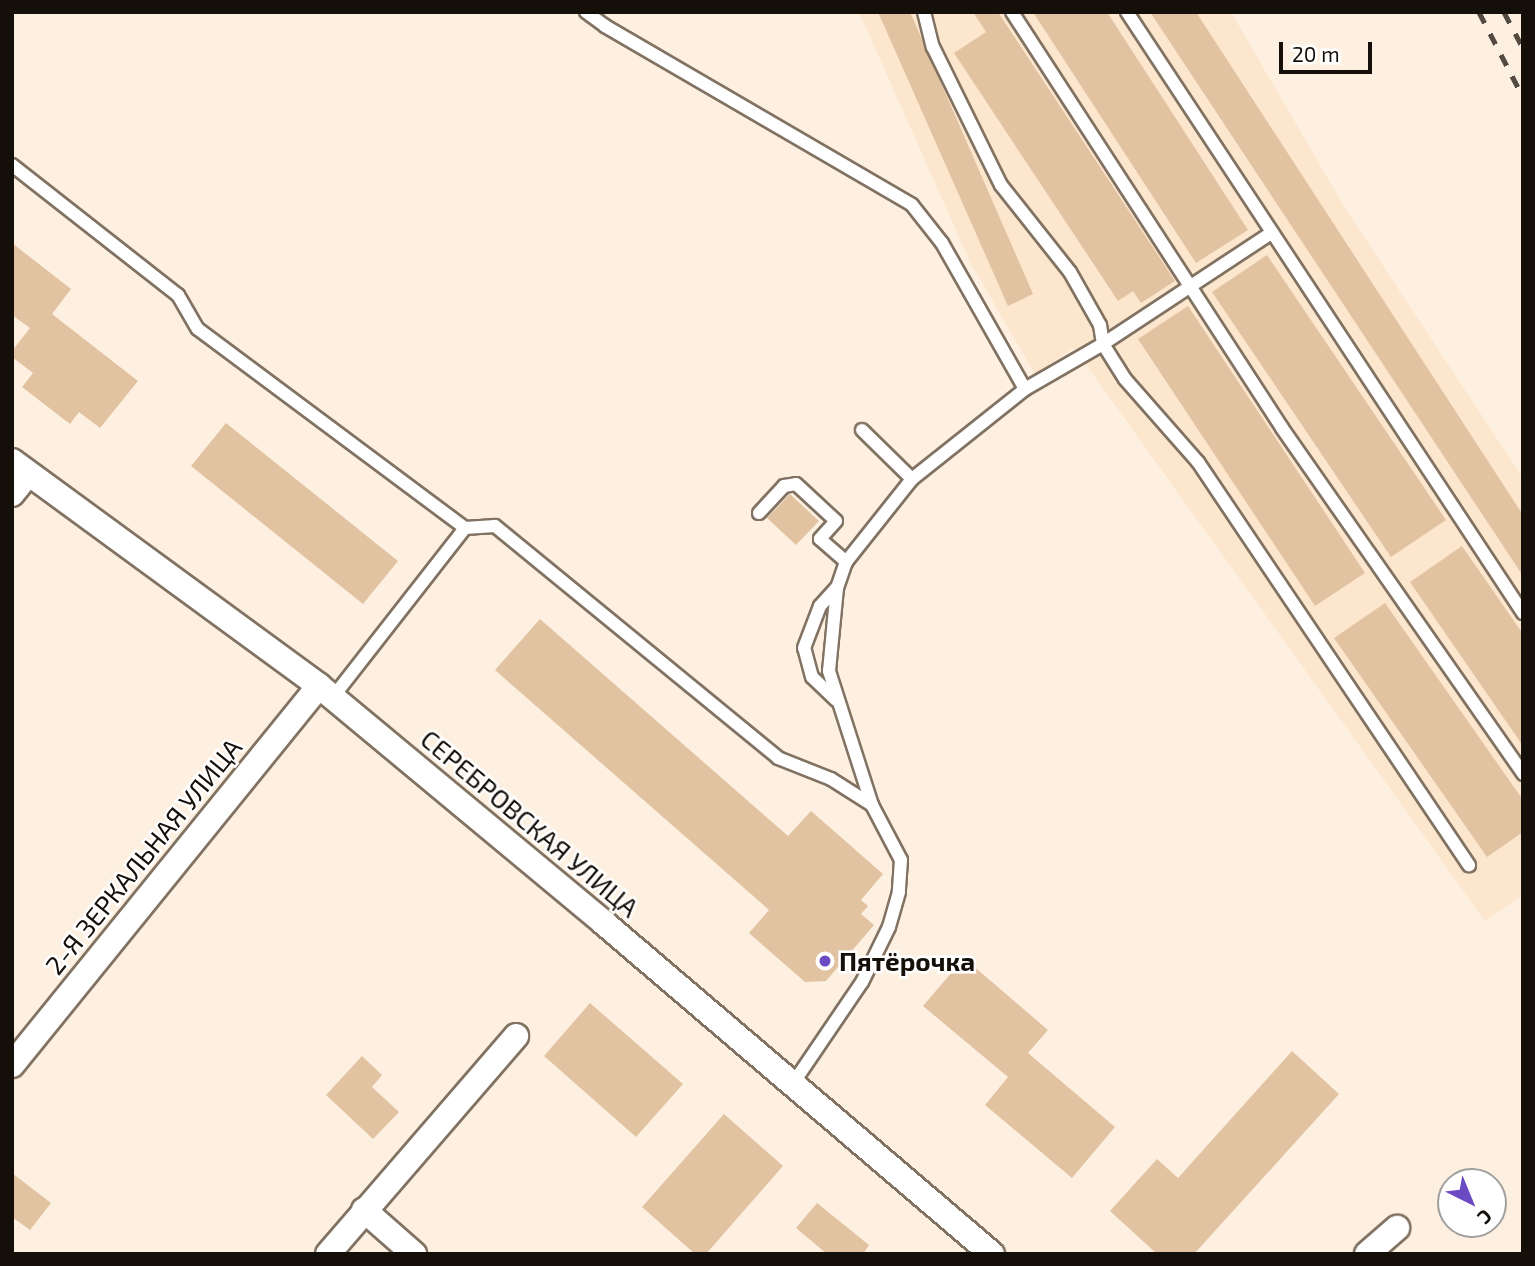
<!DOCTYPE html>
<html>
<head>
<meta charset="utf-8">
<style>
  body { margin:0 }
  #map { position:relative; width:1535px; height:1266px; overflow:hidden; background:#fdf0e1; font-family:"Exo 2",sans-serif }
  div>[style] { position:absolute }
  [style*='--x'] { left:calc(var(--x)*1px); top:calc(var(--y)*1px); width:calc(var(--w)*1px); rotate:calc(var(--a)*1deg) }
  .built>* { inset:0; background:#fce6ce }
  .building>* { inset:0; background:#e2c3a1 }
  .roads { filter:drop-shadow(2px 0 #817262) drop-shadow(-2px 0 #817262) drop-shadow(0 2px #817262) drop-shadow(0 -2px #817262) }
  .service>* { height:12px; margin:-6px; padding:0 6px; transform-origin:6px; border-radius:6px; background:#fff }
  .minor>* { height:24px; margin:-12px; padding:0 12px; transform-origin:12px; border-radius:12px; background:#fff }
  .rail>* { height:5px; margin-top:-2.5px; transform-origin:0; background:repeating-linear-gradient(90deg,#534b42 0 12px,transparent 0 24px) }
  .dots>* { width:19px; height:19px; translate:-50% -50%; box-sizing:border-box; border:4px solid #fff; border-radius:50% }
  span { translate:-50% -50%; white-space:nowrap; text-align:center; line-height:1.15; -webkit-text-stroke:5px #fff; paint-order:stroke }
  .street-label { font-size:26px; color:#150f09 }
  .poi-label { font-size:26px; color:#150f09; font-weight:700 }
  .left { translate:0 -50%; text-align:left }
  .frame { position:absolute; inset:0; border:14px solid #150f09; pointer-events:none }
  .north { position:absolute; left:1437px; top:1168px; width:70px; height:70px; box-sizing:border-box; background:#fff; border:2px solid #a19f9d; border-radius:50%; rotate:137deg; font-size:19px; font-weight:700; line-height:28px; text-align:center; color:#150f09 }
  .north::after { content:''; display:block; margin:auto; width:24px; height:32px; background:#6c4ac3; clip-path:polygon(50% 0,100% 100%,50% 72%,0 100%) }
  .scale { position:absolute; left:1279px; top:42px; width:93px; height:32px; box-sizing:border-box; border:4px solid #150f09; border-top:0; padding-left:9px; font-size:21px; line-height:24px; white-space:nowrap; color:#150f09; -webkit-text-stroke:5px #fff; paint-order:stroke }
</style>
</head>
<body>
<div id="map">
  <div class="built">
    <div style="clip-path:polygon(859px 12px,1231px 12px,1345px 208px,1523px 478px,1523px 895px,1485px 921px,1074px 348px,1035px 374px,970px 262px)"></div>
  </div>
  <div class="building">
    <div style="clip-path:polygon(878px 12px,910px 12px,1033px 294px,1008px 306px)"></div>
    <div style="clip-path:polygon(973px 12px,998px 12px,1175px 281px,1141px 303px,1133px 291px,1118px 301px,954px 53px,986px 32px)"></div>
    <div style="clip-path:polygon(1033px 12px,1107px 12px,1248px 230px,1196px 263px)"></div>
    <div style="clip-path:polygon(1150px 12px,1196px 12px,1523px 515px,1523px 576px)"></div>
    <div style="clip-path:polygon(12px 243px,71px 289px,52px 314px,138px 381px,100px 428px,79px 412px,70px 424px,22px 387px,33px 373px,12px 357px,12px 351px,30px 328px,12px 315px)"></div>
    <div style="clip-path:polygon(1267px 255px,1446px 520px,1391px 557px,1212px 292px)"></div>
    <div style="clip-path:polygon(1188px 306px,1365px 573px,1315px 606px,1138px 339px)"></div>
    <div style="clip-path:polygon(226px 423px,398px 561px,363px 604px,191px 466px)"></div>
    <div style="clip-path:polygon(790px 494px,819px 521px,796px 545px,767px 518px)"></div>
    <div style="clip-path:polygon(1462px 546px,1523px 634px,1523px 746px,1410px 582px)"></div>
    <div style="clip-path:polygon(1385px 603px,1523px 800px,1523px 832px,1487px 857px,1334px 638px)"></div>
    <div style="clip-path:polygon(540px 619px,788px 836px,811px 811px,883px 874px,861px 900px,868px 906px,861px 914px,874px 925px,826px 981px,805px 982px,749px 933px,769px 910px,495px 670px)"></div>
    <div style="clip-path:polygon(964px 958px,1048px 1030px,1028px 1053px,1115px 1127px,1072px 1178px,985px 1105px,1008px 1077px,923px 1006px)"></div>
    <div style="clip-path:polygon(590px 1003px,683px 1084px,636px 1137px,544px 1056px)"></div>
    <div style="clip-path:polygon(1292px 1051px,1339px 1094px,1194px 1254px,1157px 1254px,1110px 1211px,1157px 1159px,1178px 1178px)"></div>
    <div style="clip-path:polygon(362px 1056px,382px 1075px,372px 1087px,399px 1112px,373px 1139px,326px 1095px)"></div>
    <div style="clip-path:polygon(724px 1114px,783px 1166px,706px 1254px,695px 1254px,642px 1207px)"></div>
    <div style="clip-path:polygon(12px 1173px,51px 1203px,30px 1230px,12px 1217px)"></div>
    <div style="clip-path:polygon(817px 1203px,869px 1245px,863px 1254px,827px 1254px,796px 1228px)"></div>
  </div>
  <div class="roads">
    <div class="service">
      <div style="--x:586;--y:12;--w:24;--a:36"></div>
      <div style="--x:605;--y:26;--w:355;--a:30.2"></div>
      <div style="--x:912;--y:205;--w:48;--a:51.7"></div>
      <div style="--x:942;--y:243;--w:168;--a:60.4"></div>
      <div style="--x:924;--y:12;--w:36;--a:76"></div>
      <div style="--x:933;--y:47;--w:154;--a:63.8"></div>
      <div style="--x:1001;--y:185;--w:111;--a:51.6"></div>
      <div style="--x:1070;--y:272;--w:61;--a:60.5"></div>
      <div style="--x:1100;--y:325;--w:19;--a:81"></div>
      <div style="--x:1103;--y:344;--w:41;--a:57.8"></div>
      <div style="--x:1125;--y:379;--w:111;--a:48.7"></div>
      <div style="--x:1198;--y:462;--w:486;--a:56.1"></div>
      <div style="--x:1012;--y:12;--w:496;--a:57"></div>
      <div style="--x:1282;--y:428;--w:422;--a:55.1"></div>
      <div style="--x:1127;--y:12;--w:720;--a:56.62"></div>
      <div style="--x:12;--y:165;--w:211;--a:38.1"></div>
      <div style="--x:178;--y:295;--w:39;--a:60"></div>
      <div style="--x:198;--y:329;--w:333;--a:36.7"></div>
      <div style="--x:465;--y:528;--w:30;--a:-4"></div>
      <div style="--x:495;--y:526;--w:366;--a:39.3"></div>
      <div style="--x:778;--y:758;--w:57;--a:21.6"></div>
      <div style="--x:831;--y:779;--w:49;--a:32.4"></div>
      <div style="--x:872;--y:805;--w:62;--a:62.2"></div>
      <div style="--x:901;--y:860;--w:32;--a:94"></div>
      <div style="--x:899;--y:892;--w:36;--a:106"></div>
      <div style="--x:889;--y:927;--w:61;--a:116.1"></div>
      <div style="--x:862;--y:982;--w:125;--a:124.2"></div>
      <div style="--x:862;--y:430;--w:70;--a:44.4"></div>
      <div style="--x:759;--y:513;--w:37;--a:-47"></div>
      <div style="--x:784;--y:486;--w:12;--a:-9"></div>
      <div style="--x:796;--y:484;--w:54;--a:42.8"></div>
      <div style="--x:836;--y:521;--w:24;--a:132"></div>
      <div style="--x:820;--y:539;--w:35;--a:41"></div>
      <div style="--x:333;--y:697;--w:214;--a:-52"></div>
      <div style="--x:836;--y:700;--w:33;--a:-136"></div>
      <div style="--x:812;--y:677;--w:30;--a:-105"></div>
      <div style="--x:804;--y:648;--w:45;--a:-69.1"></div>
      <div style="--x:820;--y:606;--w:24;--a:-48"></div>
      <div style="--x:872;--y:805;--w:141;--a:-107.8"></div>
      <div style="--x:829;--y:671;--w:83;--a:-84.5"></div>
      <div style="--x:837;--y:588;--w:28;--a:-71"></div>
      <div style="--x:846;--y:562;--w:106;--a:-51.5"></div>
      <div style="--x:912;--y:479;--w:144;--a:-38.5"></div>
      <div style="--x:1025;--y:389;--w:90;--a:-30"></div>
      <div style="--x:1103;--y:344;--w:200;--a:-33.4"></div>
    </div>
    <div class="minor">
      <div style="--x:12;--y:461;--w:381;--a:36.2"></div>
      <div style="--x:319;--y:686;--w:371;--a:39.7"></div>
      <div style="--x:604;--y:923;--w:510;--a:40.47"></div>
      <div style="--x:12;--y:494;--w:26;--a:-51"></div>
      <div style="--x:12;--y:1065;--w:488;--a:-51"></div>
      <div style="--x:364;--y:1210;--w:67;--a:41.3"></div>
      <div style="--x:328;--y:1254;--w:288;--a:-49.2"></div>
      <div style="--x:1367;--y:1254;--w:40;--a:-41"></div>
    </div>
  </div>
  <div class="rail">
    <div style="--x:1479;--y:12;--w:96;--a:62.6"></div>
    <div style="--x:1504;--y:12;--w:41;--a:62.2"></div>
  </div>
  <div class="dots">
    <div style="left:825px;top:961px;background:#6c4ac3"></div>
  </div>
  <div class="street-label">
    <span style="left:530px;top:823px;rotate:40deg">СЕРЕБРОВСКАЯ УЛИЦА</span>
    <span style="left:143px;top:856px;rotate:-51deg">2-Я ЗЕРКАЛЬНАЯ УЛИЦА</span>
  </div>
  <div class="poi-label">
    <span class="left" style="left:839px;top:961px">Пятёрочка</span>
  </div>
  <div class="frame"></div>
  <div class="north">С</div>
  <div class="scale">20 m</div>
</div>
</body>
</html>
